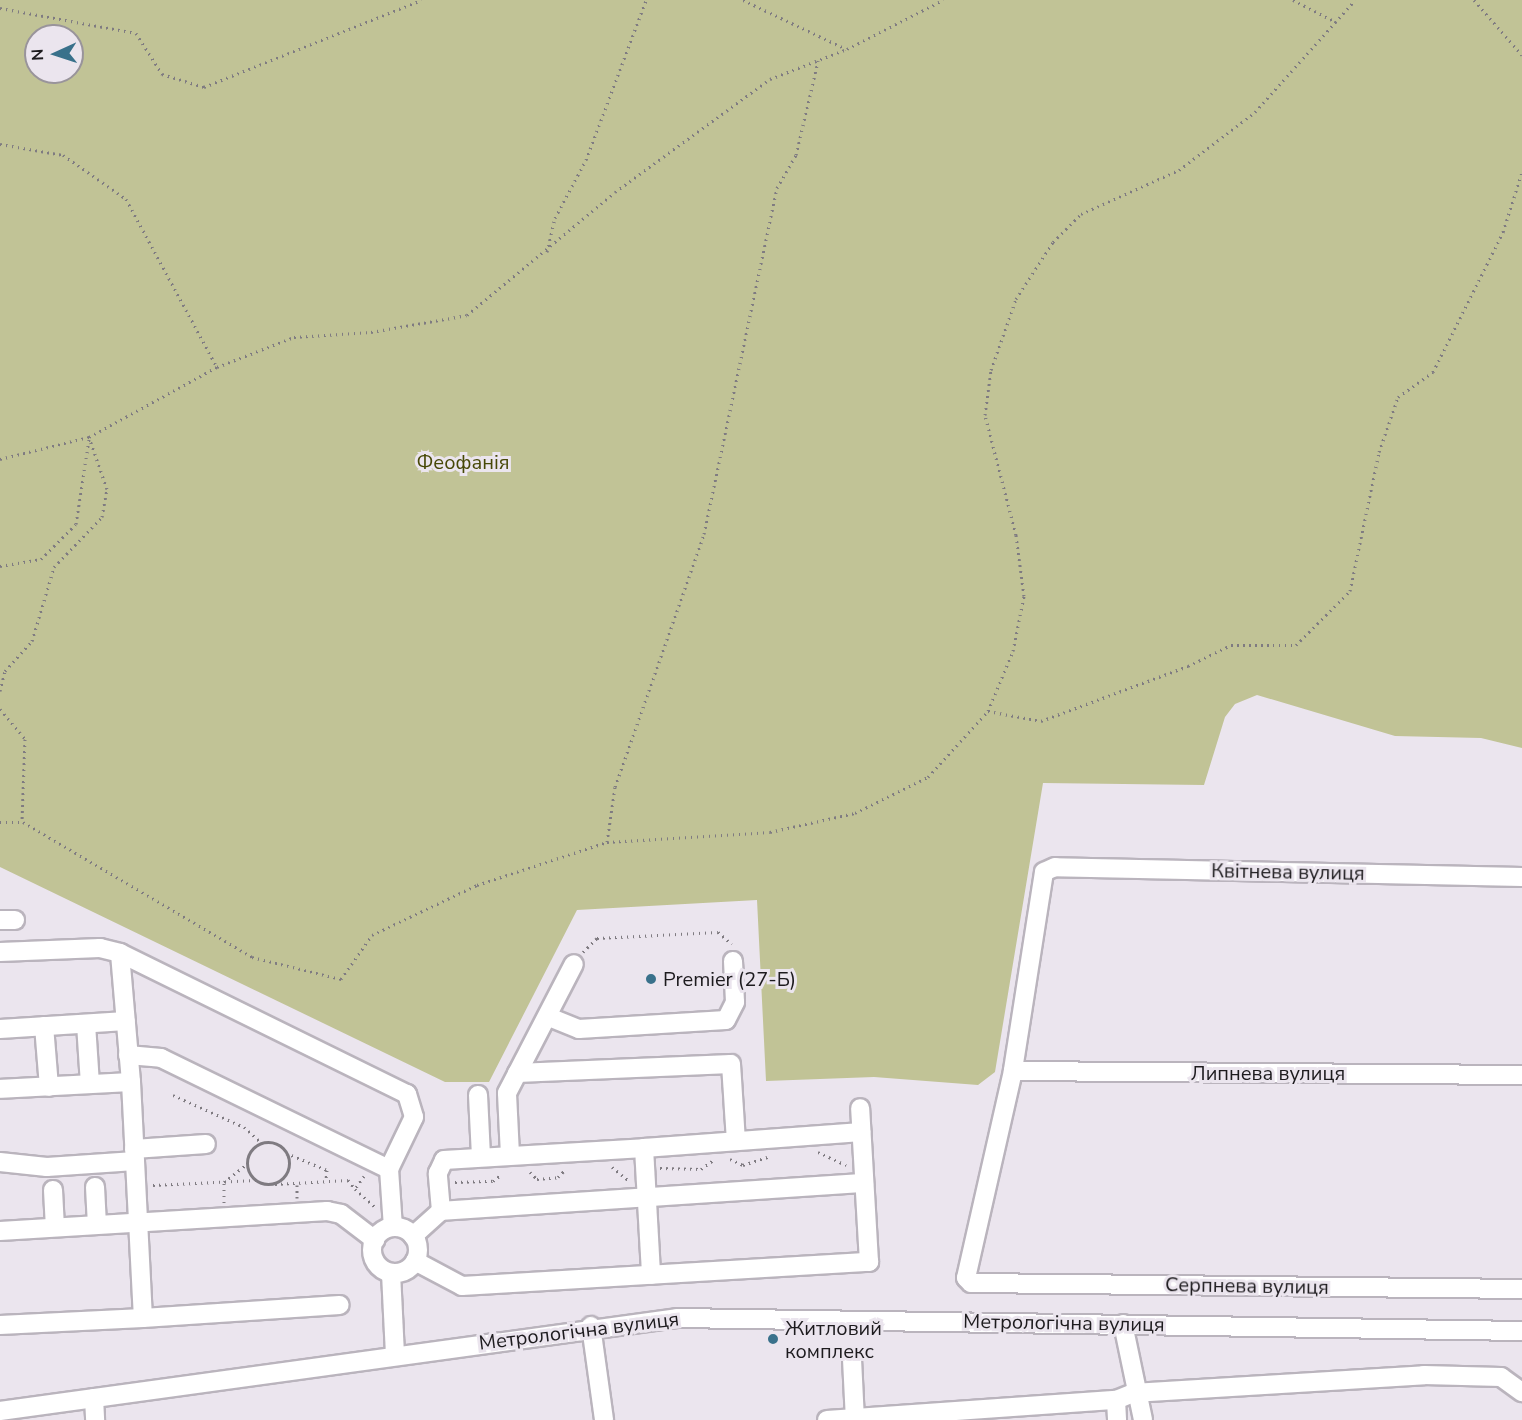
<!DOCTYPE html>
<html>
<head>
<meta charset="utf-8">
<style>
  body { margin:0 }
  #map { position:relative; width:1522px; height:1420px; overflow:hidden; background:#ebe5ee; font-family:"Nunito Sans",sans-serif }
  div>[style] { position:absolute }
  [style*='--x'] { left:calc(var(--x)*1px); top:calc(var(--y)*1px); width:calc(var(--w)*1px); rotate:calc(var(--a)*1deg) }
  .green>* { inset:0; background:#c1c396 }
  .path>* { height:3px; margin-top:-1.5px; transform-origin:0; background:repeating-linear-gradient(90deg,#7f7b81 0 1.5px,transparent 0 6px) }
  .path>.ring { margin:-1.5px; padding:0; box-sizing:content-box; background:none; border:3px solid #7f7b81; border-radius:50% }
  .roads { filter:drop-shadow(2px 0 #bab4bd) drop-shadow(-2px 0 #bab4bd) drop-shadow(0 2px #bab4bd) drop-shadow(0 -2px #bab4bd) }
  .minor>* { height:18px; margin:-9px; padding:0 9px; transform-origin:9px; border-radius:9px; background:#fff }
  .minor>.ring { margin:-9px; padding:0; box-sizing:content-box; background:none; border:18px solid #fff; border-radius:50% }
  .dots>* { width:16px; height:16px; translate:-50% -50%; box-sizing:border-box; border:3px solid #ebe5ee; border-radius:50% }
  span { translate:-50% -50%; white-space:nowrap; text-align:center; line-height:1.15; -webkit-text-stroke:6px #ebe5ee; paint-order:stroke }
  .park-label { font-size:20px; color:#474807 }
  .street-label { font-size:20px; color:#1d1b1e }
  .poi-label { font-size:20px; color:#1d1b1e }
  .left { translate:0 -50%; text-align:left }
  .north { position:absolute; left:24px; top:24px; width:60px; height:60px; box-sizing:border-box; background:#ebe5ee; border:2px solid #99949b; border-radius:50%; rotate:267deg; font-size:16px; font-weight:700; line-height:24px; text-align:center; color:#1d1b1e }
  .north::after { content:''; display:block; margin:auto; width:21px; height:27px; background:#39718b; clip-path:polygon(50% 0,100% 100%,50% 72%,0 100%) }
</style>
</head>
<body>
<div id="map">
  <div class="green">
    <div style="clip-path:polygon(evenodd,0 0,1522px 0,1522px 748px,1481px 738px,1395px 736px,1257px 695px,1235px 704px,1225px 717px,1204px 785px,1043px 783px,995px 1072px,978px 1085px,874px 1077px,766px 1081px,757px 900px,577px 910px,489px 1082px,445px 1082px,0 867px,0 0,36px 36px,72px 36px,72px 72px,36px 72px,36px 36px)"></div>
  </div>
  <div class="path">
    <div style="--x:743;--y:0;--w:114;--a:25.4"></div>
    <div style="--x:1293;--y:0;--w:48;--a:27.1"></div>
    <div style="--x:1474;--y:0;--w:73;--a:48.9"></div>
    <div style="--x:0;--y:8;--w:138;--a:10.4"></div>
    <div style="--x:136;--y:33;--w:49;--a:57.6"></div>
    <div style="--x:162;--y:74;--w:44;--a:17.2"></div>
    <div style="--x:204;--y:87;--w:234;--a:-21.8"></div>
    <div style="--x:0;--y:144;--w:64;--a:9.9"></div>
    <div style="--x:63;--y:155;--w:77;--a:34.9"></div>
    <div style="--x:126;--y:199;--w:191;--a:61.6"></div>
    <div style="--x:547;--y:252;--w:35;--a:-77"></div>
    <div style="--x:555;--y:218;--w:66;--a:-61.9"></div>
    <div style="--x:586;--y:160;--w:171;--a:-69.4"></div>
    <div style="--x:0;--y:459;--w:92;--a:-13.9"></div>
    <div style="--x:89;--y:437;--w:146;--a:-28.7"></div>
    <div style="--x:217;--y:367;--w:83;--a:-21.3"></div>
    <div style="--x:294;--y:337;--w:77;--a:-3.7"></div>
    <div style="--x:371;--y:332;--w:97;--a:-10"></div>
    <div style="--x:467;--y:315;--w:192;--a:-39.7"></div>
    <div style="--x:615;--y:192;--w:192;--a:-36.1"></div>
    <div style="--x:770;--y:79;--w:83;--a:-21.3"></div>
    <div style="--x:847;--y:49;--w:108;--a:-27"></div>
    <div style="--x:0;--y:566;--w:42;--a:-9.7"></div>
    <div style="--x:41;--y:559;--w:49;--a:-45"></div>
    <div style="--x:76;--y:524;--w:86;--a:-81.3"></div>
    <div style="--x:0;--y:691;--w:21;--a:-76"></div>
    <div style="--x:5;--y:671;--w:40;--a:-48"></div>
    <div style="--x:32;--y:641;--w:77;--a:-73.4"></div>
    <div style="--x:54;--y:567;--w:69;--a:-46.2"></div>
    <div style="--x:102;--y:517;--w:28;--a:-80"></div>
    <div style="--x:107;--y:489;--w:55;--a:-109.1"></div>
    <div style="--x:0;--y:709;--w:39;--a:50"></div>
    <div style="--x:25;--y:739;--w:83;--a:92.1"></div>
    <div style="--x:988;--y:711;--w:54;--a:10.7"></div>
    <div style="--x:1041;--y:721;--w:157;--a:-20.5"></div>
    <div style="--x:1188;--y:666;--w:48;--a:-26"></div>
    <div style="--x:1231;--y:645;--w:65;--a:0"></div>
    <div style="--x:1296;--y:645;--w:76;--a:-45"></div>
    <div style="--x:1350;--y:591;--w:142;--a:-78.2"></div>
    <div style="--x:1379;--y:452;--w:58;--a:-70.9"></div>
    <div style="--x:1398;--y:397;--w:43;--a:-35.5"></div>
    <div style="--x:1433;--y:372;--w:157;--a:-63.4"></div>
    <div style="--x:1503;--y:232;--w:63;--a:-72.4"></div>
    <div style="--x:0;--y:822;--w:23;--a:0"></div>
    <div style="--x:23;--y:822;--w:266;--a:30.5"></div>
    <div style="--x:252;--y:957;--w:92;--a:13.9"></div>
    <div style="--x:341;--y:979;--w:54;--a:-54.8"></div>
    <div style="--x:372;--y:935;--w:116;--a:-25.5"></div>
    <div style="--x:477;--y:885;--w:137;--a:-18.3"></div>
    <div style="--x:607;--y:842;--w:163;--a:-3.5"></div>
    <div style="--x:770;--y:832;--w:87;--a:-12.6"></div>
    <div style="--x:855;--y:813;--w:81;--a:-26.3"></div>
    <div style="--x:928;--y:777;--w:89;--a:-47.7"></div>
    <div style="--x:988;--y:711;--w:65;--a:-67.4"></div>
    <div style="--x:1013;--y:651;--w:56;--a:-78.7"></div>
    <div style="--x:1024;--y:596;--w:62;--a:-97.5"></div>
    <div style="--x:1016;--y:535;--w:124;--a:-104.5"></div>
    <div style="--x:985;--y:415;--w:45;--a:-82.4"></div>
    <div style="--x:991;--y:370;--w:75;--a:-70.6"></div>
    <div style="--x:1016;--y:299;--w:68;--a:-57"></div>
    <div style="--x:1053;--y:242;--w:40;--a:-45"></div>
    <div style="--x:1081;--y:214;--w:107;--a:-24.2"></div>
    <div style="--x:1179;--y:170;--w:96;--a:-37.3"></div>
    <div style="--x:1255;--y:112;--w:150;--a:-48.2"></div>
    <div style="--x:607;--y:842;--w:56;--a:-81.7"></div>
    <div style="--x:615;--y:787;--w:268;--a:-70.6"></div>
    <div style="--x:704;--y:534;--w:354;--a:-78.1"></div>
    <div style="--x:777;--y:188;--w:38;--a:-60"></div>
    <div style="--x:796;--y:155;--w:97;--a:-76.8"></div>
    <div style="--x:583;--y:952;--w:20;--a:-45"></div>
    <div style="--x:597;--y:938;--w:121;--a:-2.8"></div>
    <div style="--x:718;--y:932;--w:18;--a:41"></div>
    <div style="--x:173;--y:1095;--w:78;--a:24.3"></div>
    <div style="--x:244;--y:1127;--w:24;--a:42"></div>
    <div class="ring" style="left:247px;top:1142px;width:39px;height:39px"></div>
    <div style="--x:818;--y:1152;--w:31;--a:25"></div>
    <div style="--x:286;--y:1153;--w:44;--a:22.5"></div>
    <div style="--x:327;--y:1170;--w:10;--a:96"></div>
    <div style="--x:730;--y:1159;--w:14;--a:25"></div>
    <div style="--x:743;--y:1165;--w:28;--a:-18"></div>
    <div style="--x:612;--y:1167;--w:22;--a:39"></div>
    <div style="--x:660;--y:1168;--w:41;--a:1.4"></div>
    <div style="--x:701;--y:1169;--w:14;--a:-36"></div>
    <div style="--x:530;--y:1172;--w:10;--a:45"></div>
    <div style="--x:537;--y:1179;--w:21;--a:-5"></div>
    <div style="--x:558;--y:1177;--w:10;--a:-45"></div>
    <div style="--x:364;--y:1176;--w:16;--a:125"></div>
    <div style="--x:355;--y:1189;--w:28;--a:42"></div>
    <div style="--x:455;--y:1182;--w:38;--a:-2"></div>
    <div style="--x:493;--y:1181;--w:11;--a:-38"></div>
    <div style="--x:275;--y:1184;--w:73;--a:-3.1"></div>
    <div style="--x:348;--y:1180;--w:11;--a:52"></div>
    <div style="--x:153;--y:1185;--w:103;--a:-2.8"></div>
    <div style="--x:297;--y:1185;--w:13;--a:90"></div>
    <div style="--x:224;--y:1203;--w:21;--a:-90"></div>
    <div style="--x:224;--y:1182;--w:29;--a:-38"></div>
  </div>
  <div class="roads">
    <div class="minor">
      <div style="--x:1522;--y:877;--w:467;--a:-178.8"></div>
      <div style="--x:1055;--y:867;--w:12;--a:156"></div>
      <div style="--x:1044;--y:872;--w:201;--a:98.9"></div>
      <div style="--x:1013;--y:1071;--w:212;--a:102.8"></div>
      <div style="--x:966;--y:1278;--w:7;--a:45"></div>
      <div style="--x:971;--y:1283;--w:551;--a:0.62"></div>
      <div style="--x:0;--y:920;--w:15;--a:0"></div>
      <div style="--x:0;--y:952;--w:100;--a:-2.3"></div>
      <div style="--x:100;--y:948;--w:21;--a:14"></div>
      <div style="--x:549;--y:1017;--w:32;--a:22"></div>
      <div style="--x:579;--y:1029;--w:147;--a:-3.5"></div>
      <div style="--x:726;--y:1020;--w:20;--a:-63"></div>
      <div style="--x:735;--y:1002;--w:41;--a:-92.8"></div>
      <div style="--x:86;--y:1024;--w:60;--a:86.2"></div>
      <div style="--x:44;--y:1026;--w:61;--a:85.3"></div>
      <div style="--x:0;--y:1029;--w:126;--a:-3.6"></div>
      <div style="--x:128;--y:1055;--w:33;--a:5"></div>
      <div style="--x:161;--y:1058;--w:254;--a:26"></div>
      <div style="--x:1013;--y:1071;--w:509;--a:0.45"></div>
      <div style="--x:517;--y:1073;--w:214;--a:-2.4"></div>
      <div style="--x:731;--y:1064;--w:77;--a:86.3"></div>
      <div style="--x:131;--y:1082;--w:129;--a:-94.9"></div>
      <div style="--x:120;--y:953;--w:320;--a:26.2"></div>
      <div style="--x:407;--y:1094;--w:24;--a:73"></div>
      <div style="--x:414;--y:1117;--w:58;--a:115.7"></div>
      <div style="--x:389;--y:1169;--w:58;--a:86.1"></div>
      <div style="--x:0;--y:1089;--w:131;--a:-3.1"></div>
      <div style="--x:131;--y:1082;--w:236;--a:87.1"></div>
      <div style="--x:143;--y:1318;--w:197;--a:-3.8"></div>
      <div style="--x:478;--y:1095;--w:61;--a:87.2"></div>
      <div style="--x:644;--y:1148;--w:218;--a:-4.2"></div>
      <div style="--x:134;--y:1149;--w:72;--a:-4"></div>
      <div style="--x:510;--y:1155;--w:62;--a:-92.8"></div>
      <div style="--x:507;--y:1093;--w:145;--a:-62.6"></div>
      <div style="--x:0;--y:1162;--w:47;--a:6.1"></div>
      <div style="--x:47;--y:1167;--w:88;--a:-3.9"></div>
      <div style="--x:95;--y:1187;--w:37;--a:87"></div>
      <div style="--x:53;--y:1190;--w:37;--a:87"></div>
      <div style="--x:441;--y:1211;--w:38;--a:-95"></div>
      <div style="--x:438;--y:1173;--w:14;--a:-65"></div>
      <div style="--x:444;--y:1160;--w:200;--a:-3.4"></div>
      <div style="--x:644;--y:1148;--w:127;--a:86.8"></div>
      <div class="ring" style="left:372px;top:1227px;width:28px;height:28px"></div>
      <div style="--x:0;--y:1231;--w:328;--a:-3.5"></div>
      <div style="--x:327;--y:1211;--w:14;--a:12"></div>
      <div style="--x:341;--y:1214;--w:43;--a:37.4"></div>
      <div style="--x:413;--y:1236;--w:38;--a:-42"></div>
      <div style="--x:441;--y:1211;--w:424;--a:-3.8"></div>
      <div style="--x:415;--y:1261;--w:53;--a:28"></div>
      <div style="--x:462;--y:1286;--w:408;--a:-3.4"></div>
      <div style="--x:869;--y:1262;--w:154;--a:-93.3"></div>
      <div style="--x:391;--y:1273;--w:81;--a:87.2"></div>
      <div style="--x:1123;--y:1324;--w:98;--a:78.2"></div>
      <div style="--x:0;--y:1325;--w:143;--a:-2.8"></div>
      <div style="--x:591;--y:1326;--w:95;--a:82.1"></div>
      <div style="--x:852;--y:1359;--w:61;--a:87.2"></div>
      <div style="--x:94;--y:1398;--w:22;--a:87"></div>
      <div style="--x:1116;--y:1400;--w:20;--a:87"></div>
      <div style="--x:0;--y:1411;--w:683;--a:-7.82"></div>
      <div style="--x:677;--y:1318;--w:845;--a:0.88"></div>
      <div style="--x:827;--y:1420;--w:290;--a:-4"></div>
      <div style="--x:1116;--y:1400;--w:18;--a:-22"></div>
      <div style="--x:1133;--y:1393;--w:292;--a:-3.5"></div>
      <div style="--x:1424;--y:1375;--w:77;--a:1.5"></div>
      <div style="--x:1501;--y:1377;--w:26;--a:36"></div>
    </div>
  </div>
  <div class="dots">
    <div style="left:651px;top:979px;background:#39718b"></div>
    <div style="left:773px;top:1339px;background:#39718b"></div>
  </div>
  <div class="park-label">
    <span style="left:463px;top:462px">Феофанія</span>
  </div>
  <div class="street-label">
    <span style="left:1288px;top:872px;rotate:1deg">Квітнева вулиця</span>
    <span style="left:1268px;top:1073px">Липнева вулиця</span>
    <span style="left:1247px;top:1286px;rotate:1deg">Серпнева вулиця</span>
    <span style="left:1064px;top:1323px;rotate:1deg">Метрологічна вулиця</span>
    <span style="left:579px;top:1331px;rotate:-7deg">Метрологічна вулиця</span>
  </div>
  <div class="poi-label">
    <span class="left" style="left:663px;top:979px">Premier (27-Б)</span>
    <span class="left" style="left:785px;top:1340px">Житловий<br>комплекс</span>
  </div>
  <div class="north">N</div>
</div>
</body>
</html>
